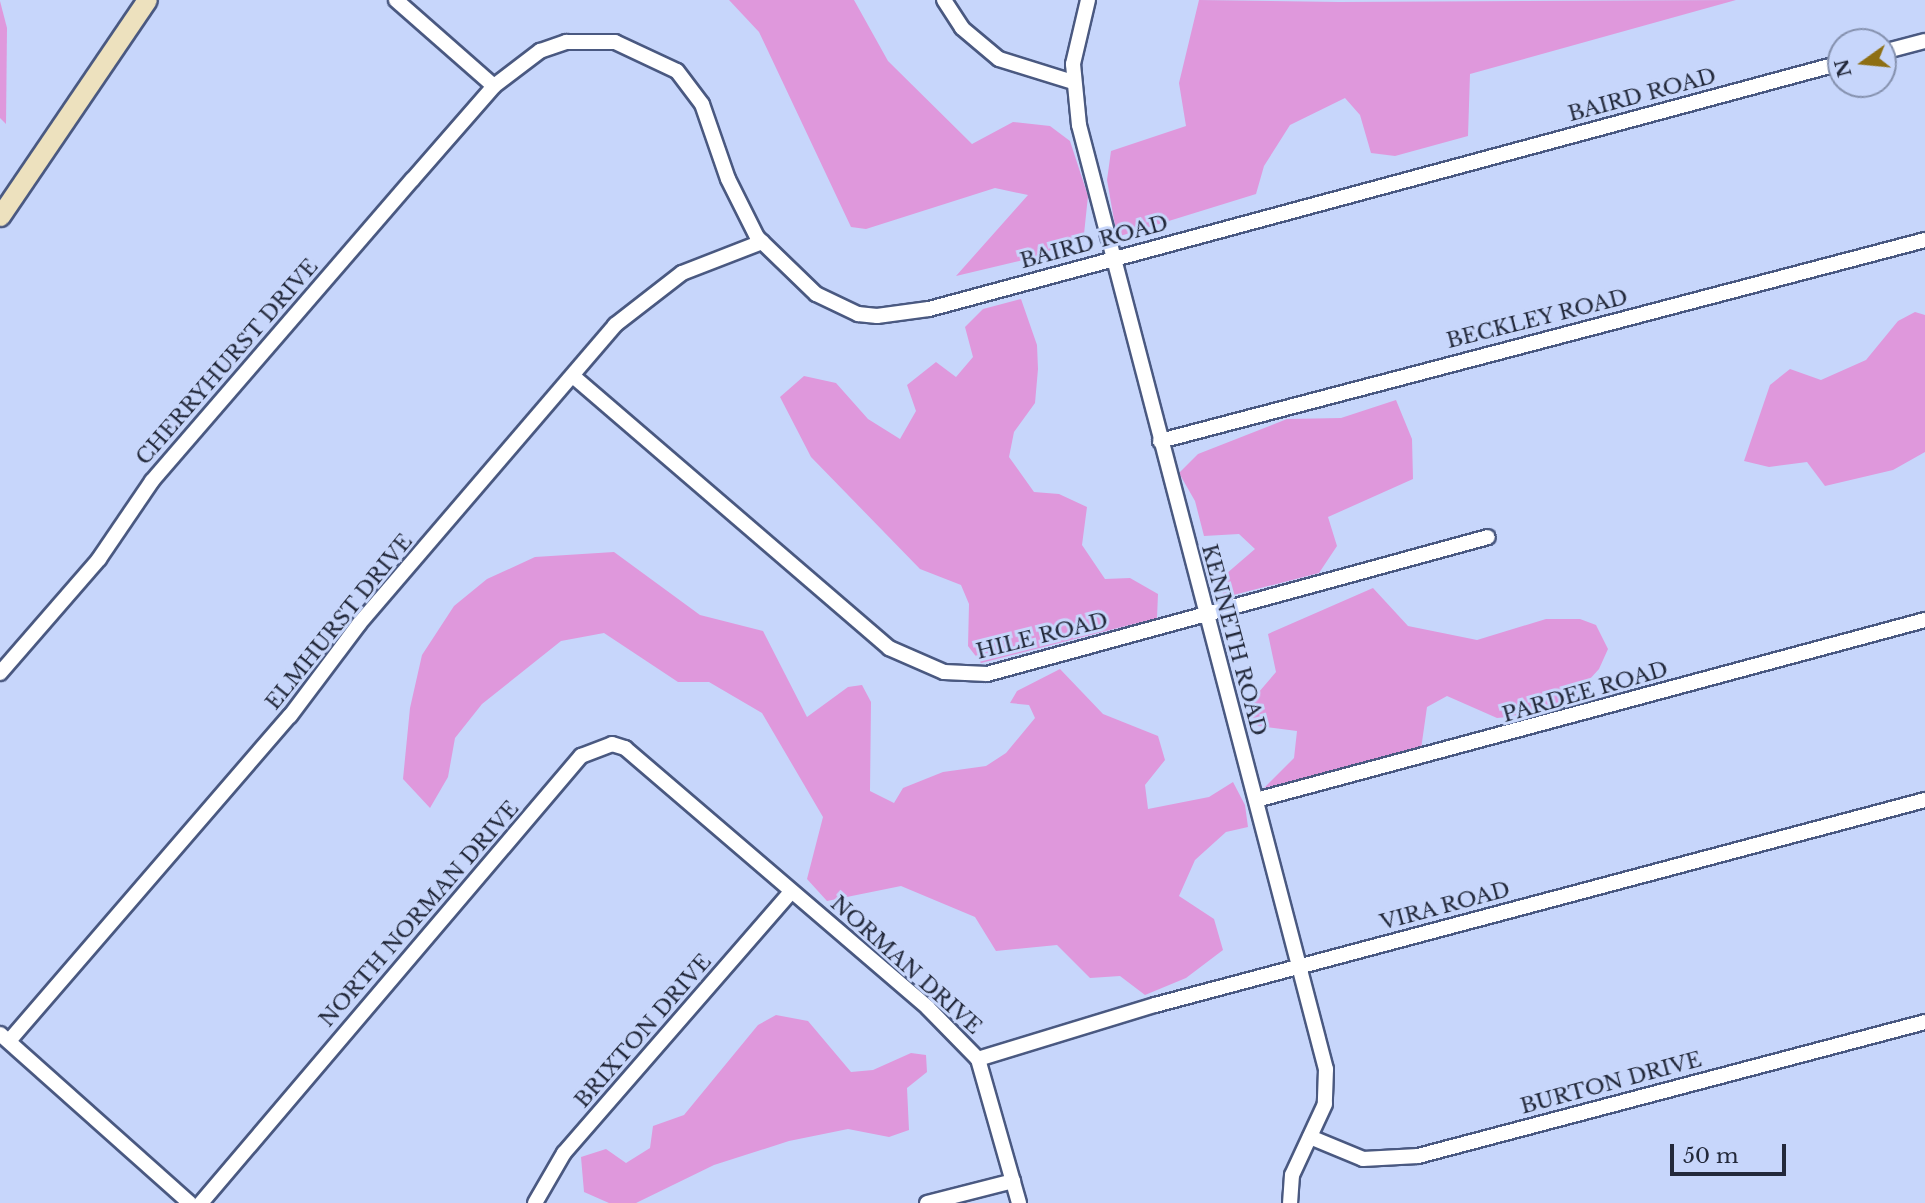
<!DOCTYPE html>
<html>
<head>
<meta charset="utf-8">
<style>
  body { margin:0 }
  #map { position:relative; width:1925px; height:1203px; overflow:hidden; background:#c7d6fb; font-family:"Libre Baskerville",serif }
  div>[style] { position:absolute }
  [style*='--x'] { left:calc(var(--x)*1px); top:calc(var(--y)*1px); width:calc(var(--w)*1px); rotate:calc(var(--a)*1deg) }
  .green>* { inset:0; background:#df98dc }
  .roads { filter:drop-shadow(2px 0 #4a5981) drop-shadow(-2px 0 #4a5981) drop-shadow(0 2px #4a5981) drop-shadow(0 -2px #4a5981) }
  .street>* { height:14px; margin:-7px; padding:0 7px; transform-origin:7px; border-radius:7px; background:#fff }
  .secondary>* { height:19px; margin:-9.5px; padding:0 9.5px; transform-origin:9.5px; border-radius:9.5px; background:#ede1be }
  span { translate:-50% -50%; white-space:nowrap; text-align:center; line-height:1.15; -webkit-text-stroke:6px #c7d6fb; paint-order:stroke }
  .street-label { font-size:21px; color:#23293b }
  .north { position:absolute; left:1827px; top:28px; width:70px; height:70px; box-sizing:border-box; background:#c7d6fb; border:2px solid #8591ae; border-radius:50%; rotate:255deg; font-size:19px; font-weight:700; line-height:28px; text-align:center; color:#23293b }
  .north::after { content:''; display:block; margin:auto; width:24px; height:32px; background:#8e6f13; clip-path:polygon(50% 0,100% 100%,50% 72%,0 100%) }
  .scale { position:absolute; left:1670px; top:1144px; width:116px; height:32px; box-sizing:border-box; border:4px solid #23293b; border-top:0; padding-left:9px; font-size:21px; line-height:24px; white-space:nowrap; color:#23293b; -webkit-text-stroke:5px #c7d6fb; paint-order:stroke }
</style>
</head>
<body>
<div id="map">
  <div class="green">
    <div style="clip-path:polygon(729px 0,854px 0,888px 61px,972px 144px,1013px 122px,1050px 126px,1070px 141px,1088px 196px,1084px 234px,1036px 257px,956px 276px,1028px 195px,995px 188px,866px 229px,851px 227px,759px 32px)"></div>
    <div style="clip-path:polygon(1199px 0,1339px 2px,1736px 0,1470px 74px,1468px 136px,1395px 156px,1371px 153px,1360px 115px,1345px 98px,1290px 125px,1264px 166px,1256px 194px,1117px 237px,1107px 180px,1111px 151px,1186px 126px,1179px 83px)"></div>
    <div style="clip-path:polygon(0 1px,7px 28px,6px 124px,0 118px)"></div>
    <div style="clip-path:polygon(1021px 299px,1037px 345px,1038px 369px,1035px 403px,1014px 432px,1009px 457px,1034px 492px,1059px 494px,1087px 507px,1082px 545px,1105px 579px,1130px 578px,1158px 594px,1157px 618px,981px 663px,968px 646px,969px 604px,961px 585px,920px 569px,811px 457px,780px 397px,804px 376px,836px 383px,868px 419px,900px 439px,916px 411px,907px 385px,936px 362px,956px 377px,973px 357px,965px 327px,983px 309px)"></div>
    <div style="clip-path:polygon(1915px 312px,1925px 315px,1925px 452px,1893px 470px,1825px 486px,1807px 462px,1769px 467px,1744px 461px,1770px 385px,1790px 369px,1821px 380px,1866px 360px,1898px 321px)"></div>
    <div style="clip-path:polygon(1396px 400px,1412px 439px,1413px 479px,1328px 517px,1337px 546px,1319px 573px,1222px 598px,1226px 574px,1255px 549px,1239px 534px,1204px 536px,1195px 501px,1179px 473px,1198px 454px,1287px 419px,1341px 418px)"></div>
    <div style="clip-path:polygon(614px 552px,700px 615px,763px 631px,807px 717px,848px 687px,862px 685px,871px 702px,870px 791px,894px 803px,903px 788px,943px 772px,986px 766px,1006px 753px,1035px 718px,1029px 705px,1010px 703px,1017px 691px,1060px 669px,1103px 714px,1158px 736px,1165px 760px,1145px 785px,1148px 809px,1209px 797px,1233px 782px,1245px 805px,1248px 827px,1226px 832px,1195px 860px,1179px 896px,1214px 919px,1223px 950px,1186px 978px,1145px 995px,1120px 976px,1090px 978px,1057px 945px,996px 951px,975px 917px,901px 886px,827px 901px,807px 879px,823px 817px,762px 713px,709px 682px,678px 682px,604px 633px,561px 641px,482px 704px,455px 738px,448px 777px,430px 808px,403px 779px,410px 708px,422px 655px,454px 606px,487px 579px,535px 557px)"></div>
    <div style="clip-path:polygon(1373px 588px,1408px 626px,1477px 640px,1546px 619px,1580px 619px,1596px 625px,1608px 649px,1599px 669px,1578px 692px,1540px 714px,1497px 718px,1447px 696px,1427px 707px,1421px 749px,1264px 788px,1294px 758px,1297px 731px,1258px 726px,1246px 707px,1276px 672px,1268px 634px)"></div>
    <div style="clip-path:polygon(776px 1015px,808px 1021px,851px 1072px,873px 1070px,911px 1053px,926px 1055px,927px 1072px,907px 1088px,909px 1130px,889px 1137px,848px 1129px,789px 1141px,714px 1165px,636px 1203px,609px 1203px,584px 1192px,581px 1157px,606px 1149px,626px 1163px,650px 1148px,653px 1126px,684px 1115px,758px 1025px)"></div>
  </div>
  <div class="roads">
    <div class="street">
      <div style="--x:396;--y:0;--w:130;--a:41.3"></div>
      <div style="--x:944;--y:0;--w:33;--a:57"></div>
      <div style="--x:962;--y:28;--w:48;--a:40"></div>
      <div style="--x:999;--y:59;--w:77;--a:17.3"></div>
      <div style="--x:1088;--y:0;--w:66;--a:103.2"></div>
      <div style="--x:1073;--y:64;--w:61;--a:84.4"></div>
      <div style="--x:1079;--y:125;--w:976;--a:75.34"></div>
      <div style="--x:1326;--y:1069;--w:35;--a:92"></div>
      <div style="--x:1325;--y:1104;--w:78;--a:114.9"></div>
      <div style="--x:1292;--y:1175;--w:28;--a:94"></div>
      <div style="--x:1883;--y:52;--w:43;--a:-14.7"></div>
      <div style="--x:573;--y:376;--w:417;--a:40.7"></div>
      <div style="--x:889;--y:648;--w:60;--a:23.6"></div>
      <div style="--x:944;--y:672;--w:43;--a:2.7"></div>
      <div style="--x:987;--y:674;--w:519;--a:-15.29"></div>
      <div style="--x:1160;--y:441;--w:791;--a:-14.72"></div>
      <div style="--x:0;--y:673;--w:151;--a:-49"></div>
      <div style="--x:99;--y:559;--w:94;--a:-55.8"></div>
      <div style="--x:152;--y:481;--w:398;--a:-49.2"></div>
      <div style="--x:412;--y:180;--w:125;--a:-48.9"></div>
      <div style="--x:494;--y:86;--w:58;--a:-37.3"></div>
      <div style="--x:540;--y:51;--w:28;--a:-19"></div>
      <div style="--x:566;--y:42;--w:49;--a:0"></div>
      <div style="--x:615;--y:42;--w:68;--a:25.1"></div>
      <div style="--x:677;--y:71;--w:41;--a:52.9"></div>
      <div style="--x:702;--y:104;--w:79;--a:70.9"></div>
      <div style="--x:728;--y:179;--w:65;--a:63.4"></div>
      <div style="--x:757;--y:237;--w:82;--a:44"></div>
      <div style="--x:816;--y:294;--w:47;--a:25.5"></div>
      <div style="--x:858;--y:314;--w:19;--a:6"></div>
      <div style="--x:877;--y:316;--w:52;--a:-7.7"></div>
      <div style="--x:929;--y:309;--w:945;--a:-15.1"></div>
      <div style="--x:1256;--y:800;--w:693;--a:-15.06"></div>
      <div style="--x:0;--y:1034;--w:254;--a:41.7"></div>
      <div style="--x:9;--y:1041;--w:430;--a:-49.2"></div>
      <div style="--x:290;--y:716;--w:115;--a:-53.1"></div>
      <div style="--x:359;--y:624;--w:394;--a:-49.4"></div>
      <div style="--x:615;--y:325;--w:85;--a:-37.8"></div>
      <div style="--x:682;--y:273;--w:86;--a:-21.2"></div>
      <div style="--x:978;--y:1059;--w:185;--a:-17"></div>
      <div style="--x:1155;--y:1005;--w:797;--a:-14.91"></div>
      <div style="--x:1310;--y:1137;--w:57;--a:22.5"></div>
      <div style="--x:1363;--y:1159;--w:55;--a:-3.1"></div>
      <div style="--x:1418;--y:1156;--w:524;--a:-14.8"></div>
      <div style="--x:201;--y:1203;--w:587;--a:-49.63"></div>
      <div style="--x:581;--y:756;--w:33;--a:-21"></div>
      <div style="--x:612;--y:744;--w:14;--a:17"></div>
      <div style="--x:625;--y:748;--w:399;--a:40.6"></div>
      <div style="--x:928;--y:1008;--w:71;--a:45.6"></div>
      <div style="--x:978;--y:1059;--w:150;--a:74.1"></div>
      <div style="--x:535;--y:1203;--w:58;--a:-59.9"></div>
      <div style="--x:564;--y:1153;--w:346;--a:-49"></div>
      <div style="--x:927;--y:1203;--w:89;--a:-14.3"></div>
    </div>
    <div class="secondary">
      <div style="--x:0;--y:216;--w:261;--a:-55.8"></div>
    </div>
  </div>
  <div class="street-label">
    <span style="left:1642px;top:95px;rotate:-15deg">BAIRD ROAD</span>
    <span style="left:1094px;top:242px;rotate:-15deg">BAIRD ROAD</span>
    <span style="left:1537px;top:319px;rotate:-14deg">BECKLEY ROAD</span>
    <span style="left:227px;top:362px;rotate:-49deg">CHERRYHURST DRIVE</span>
    <span style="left:339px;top:622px;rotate:-51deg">ELMHURST DRIVE</span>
    <span style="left:1042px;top:636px;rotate:-14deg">HILE ROAD</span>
    <span style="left:1234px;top:640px;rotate:75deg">KENNETH ROAD</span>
    <span style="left:1585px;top:692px;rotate:-16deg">PARDEE ROAD</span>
    <span style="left:1445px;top:906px;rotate:-15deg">VIRA ROAD</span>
    <span style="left:419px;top:914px;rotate:-49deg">NORTH NORMAN DRIVE</span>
    <span style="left:906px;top:965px;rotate:42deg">NORMAN DRIVE</span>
    <span style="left:643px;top:1031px;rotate:-49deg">BRIXTON DRIVE</span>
    <span style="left:1611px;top:1083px;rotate:-15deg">BURTON DRIVE</span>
  </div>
  <div class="north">N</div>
  <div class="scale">50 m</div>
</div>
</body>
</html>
